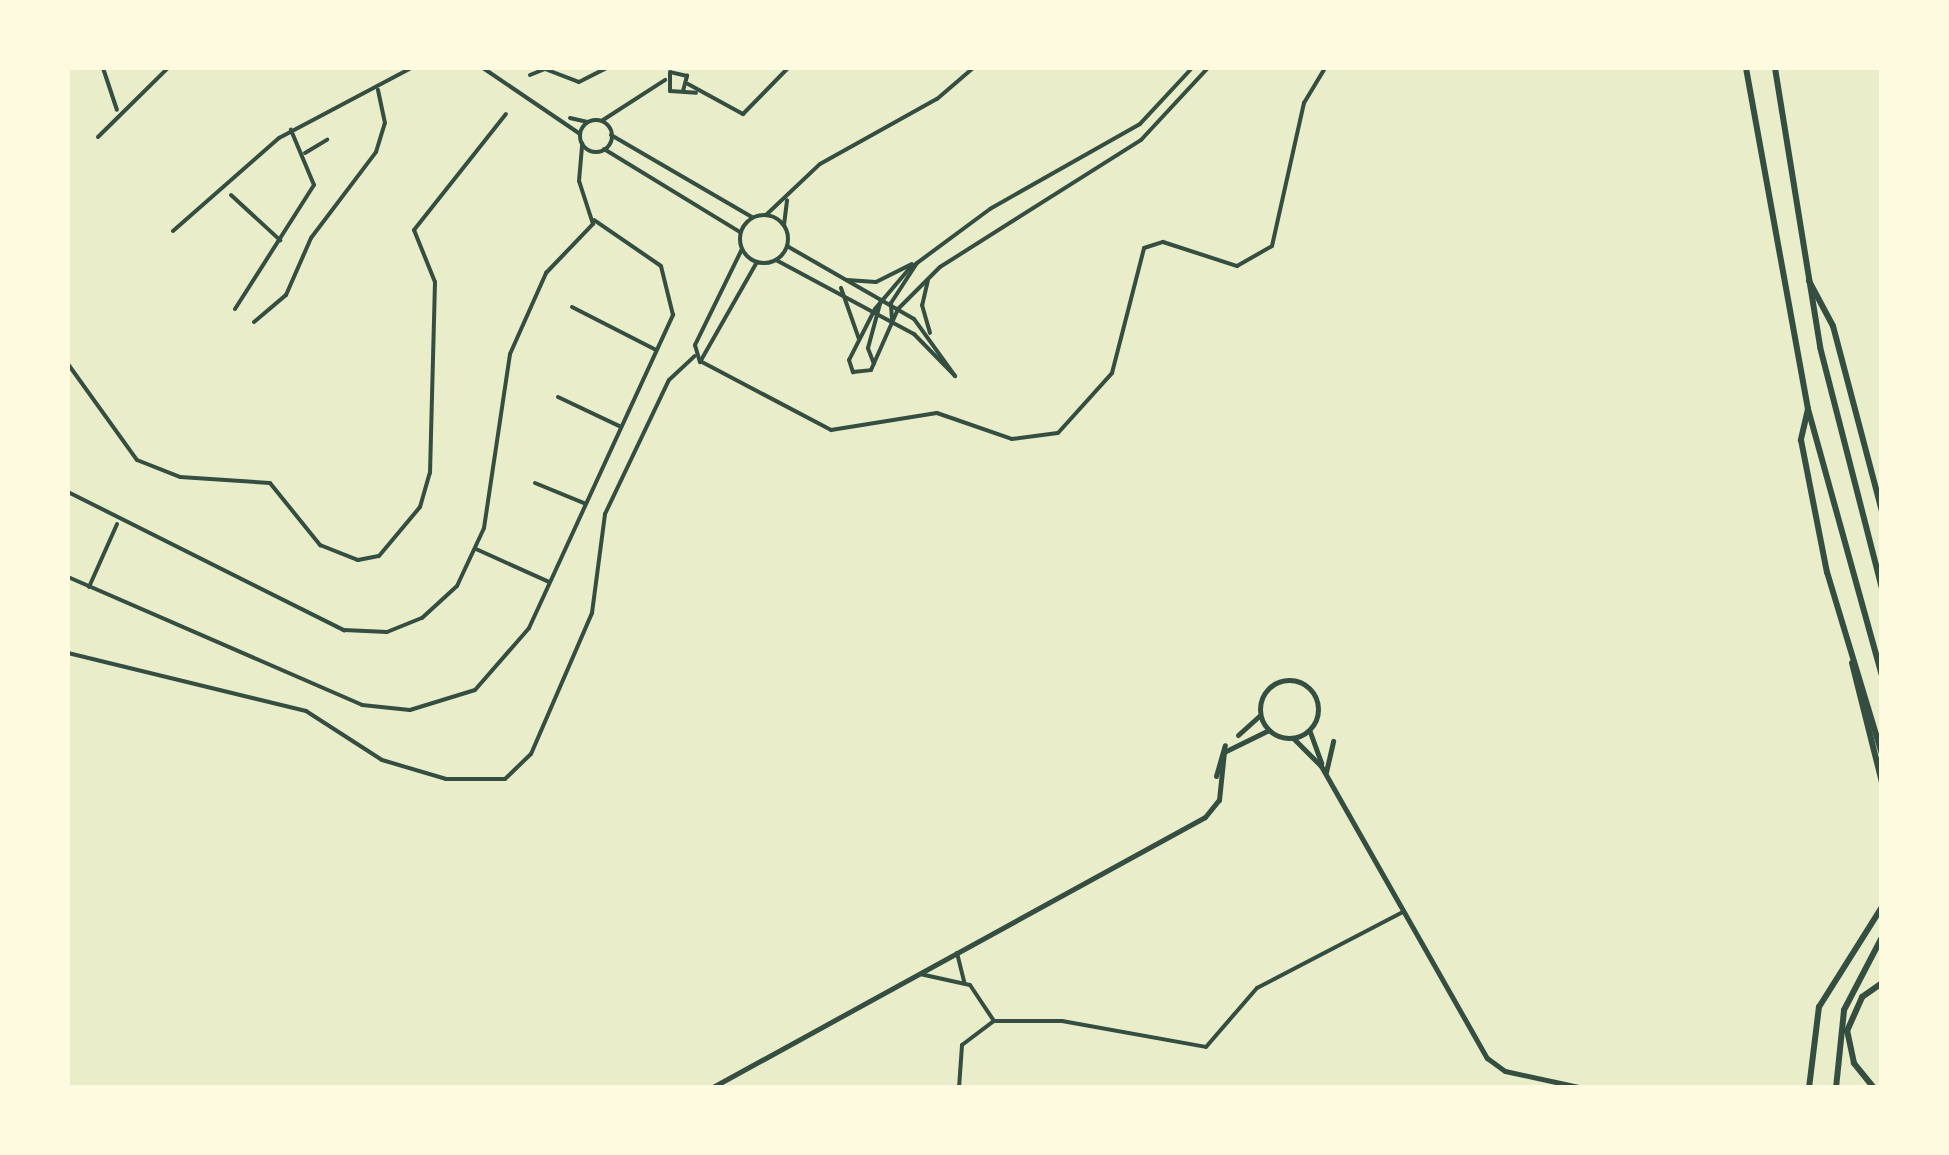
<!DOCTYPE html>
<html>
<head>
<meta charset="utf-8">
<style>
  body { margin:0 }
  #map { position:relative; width:1949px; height:1155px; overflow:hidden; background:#e9edc9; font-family:"Zilla Slab",serif }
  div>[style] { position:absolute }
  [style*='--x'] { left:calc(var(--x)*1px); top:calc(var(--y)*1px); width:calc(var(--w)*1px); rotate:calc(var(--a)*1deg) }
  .minor>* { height:4px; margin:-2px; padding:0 2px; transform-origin:2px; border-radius:2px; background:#344e41 }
  .minor>.ring { margin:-2px; padding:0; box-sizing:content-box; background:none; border:4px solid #344e41; border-radius:50% }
  .tertiary>* { height:4px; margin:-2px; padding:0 2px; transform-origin:2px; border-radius:2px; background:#344e41 }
  .secondary>* { height:5px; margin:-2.5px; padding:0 2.5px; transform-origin:2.5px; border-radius:2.5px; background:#344e41 }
  .secondary>.ring { margin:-2.5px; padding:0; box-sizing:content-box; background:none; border:5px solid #344e41; border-radius:50% }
  .primary>* { height:5px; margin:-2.5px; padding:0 2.5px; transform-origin:2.5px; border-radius:2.5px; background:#344e41 }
  .motorway>* { height:6px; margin:-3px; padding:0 3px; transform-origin:3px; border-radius:3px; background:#344e41 }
  span { translate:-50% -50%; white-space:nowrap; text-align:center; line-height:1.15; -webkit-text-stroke:9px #fefae0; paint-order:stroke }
  .frame { position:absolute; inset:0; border:70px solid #fefae0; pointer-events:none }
</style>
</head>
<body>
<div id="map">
  <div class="minor">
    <div style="--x:103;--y:68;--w:44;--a:71.6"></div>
    <div style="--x:483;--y:68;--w:117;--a:34.2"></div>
    <div style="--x:530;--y:75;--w:16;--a:-22"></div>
    <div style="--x:545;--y:69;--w:36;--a:21"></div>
    <div style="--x:579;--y:82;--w:30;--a:-27"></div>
    <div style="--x:688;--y:84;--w:63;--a:28.6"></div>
    <div style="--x:743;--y:114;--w:64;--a:-45.6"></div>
    <div style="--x:683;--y:91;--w:16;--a:-75"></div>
    <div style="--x:687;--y:76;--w:17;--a:-167"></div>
    <div style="--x:670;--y:72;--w:19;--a:90"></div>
    <div style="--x:670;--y:91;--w:26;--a:4"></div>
    <div style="--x:570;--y:118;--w:18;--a:13"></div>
    <div style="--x:603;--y:120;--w:74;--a:-32.8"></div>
    <div class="ring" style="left:580px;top:120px;width:28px;height:28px"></div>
    <div style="--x:611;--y:135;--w:163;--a:30.2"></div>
    <div style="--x:98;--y:137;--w:98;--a:-44.6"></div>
    <div style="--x:604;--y:149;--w:159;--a:31.4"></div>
    <div style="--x:305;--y:153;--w:26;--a:-31"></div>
    <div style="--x:231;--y:195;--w:67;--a:42.6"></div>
    <div class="ring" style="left:740px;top:215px;width:44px;height:44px"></div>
    <div style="--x:766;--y:215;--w:74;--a:-43.4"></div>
    <div style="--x:820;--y:164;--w:134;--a:-29.1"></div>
    <div style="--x:937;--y:99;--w:48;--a:-40.7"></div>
    <div style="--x:784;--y:225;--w:25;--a:-83"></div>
    <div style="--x:173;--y:231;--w:141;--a:-41.3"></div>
    <div style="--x:279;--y:138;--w:149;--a:-27.9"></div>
    <div style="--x:742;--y:249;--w:107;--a:116.1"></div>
    <div style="--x:695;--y:345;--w:18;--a:74"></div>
    <div style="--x:700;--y:362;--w:115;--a:-60.3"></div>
    <div style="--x:776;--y:260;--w:157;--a:28.2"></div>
    <div style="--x:914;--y:334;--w:59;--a:45.7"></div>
    <div style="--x:955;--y:376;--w:70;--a:-125.7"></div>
    <div style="--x:914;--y:319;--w:146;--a:-150.1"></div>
    <div style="--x:572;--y:307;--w:94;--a:27.1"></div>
    <div style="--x:235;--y:309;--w:147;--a:-57.5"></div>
    <div style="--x:314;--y:185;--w:60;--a:-112.7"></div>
    <div style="--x:254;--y:322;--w:42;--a:-40.2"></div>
    <div style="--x:286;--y:295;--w:62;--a:-66.3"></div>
    <div style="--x:311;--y:238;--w:108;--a:-52.9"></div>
    <div style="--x:376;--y:152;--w:30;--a:-73"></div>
    <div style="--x:385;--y:123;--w:34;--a:-102"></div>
    <div style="--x:702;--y:362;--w:146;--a:27.8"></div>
    <div style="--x:831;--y:430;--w:107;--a:-9.1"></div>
    <div style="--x:937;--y:413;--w:79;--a:19.1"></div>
    <div style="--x:1012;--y:439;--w:46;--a:-7.4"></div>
    <div style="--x:1058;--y:433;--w:81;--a:-48"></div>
    <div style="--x:1112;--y:373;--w:129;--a:-75.6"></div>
    <div style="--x:1144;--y:248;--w:20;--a:-18"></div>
    <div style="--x:1163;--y:242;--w:78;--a:18"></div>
    <div style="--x:1237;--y:266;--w:40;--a:-29.7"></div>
    <div style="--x:1272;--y:246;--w:147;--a:-77.4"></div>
    <div style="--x:1304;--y:103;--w:41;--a:-59"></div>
    <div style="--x:68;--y:364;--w:118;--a:54.3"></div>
    <div style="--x:137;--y:460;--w:46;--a:21.6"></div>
    <div style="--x:180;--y:477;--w:90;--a:3.8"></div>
    <div style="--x:270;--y:483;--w:80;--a:51.1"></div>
    <div style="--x:320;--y:545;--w:41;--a:21.5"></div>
    <div style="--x:358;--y:560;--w:21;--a:-11"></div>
    <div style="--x:379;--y:556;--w:64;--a:-50.1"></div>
    <div style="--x:420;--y:507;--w:35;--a:-74"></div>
    <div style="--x:430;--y:473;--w:191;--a:-88.5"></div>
    <div style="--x:435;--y:282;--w:56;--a:-112"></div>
    <div style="--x:414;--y:230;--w:148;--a:-51.6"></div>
    <div style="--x:558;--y:397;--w:68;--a:25.4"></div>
    <div style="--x:535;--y:483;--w:53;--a:22.2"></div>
    <div style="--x:68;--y:492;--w:309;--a:26.6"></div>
    <div style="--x:344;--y:630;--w:43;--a:2.7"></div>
    <div style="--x:387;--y:632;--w:38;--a:-22"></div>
    <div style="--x:422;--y:618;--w:47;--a:-42.4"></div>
    <div style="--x:457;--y:586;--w:64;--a:-65"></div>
    <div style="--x:484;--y:528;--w:176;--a:-81.5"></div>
    <div style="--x:510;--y:354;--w:89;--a:-66"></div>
    <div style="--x:546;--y:273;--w:68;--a:-46.2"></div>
    <div style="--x:593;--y:224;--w:45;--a:-108"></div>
    <div style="--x:579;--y:181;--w:38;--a:-85"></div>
    <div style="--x:476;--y:549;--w:80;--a:24.3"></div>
    <div style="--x:68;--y:577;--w:321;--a:23.5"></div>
    <div style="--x:362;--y:705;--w:48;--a:5.9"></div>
    <div style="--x:410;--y:710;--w:68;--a:-17.1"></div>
    <div style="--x:475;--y:690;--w:82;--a:-48.9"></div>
    <div style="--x:529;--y:628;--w:345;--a:-65.3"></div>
    <div style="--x:673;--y:315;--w:50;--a:-103.8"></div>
    <div style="--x:661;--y:266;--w:81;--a:-145.5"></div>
    <div style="--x:89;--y:587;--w:69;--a:-66"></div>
    <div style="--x:68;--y:653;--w:245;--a:13.7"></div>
    <div style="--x:306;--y:711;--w:90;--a:32.8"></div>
    <div style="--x:382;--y:760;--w:67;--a:16.5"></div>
    <div style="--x:446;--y:779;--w:59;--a:0"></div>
    <div style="--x:505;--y:779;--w:36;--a:-44"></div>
    <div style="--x:531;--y:754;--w:154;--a:-66.6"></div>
    <div style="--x:592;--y:613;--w:100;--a:-82.5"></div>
    <div style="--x:605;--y:514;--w:148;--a:-64.5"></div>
    <div style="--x:669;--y:380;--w:35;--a:-43"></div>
    <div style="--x:957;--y:953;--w:30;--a:76"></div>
    <div style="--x:920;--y:974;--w:51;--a:12.4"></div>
    <div style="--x:970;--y:985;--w:43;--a:56.3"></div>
    <div style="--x:959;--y:1088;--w:43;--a:-86"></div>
    <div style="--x:962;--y:1045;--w:40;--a:-37"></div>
    <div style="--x:994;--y:1021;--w:68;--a:0"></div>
    <div style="--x:1062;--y:1021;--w:146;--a:10.2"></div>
    <div style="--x:1206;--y:1047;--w:78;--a:-49.2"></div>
    <div style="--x:1257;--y:988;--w:165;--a:-27.5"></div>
  </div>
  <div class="tertiary">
    <div style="--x:1192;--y:68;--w:76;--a:132.9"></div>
    <div style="--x:1140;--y:124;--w:172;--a:150.5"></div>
    <div style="--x:990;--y:209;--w:101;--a:143.5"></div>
    <div style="--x:909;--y:269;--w:52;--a:130.4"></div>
    <div style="--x:875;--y:309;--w:57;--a:117"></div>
    <div style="--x:849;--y:360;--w:13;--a:72"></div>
    <div style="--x:853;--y:372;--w:18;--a:-6"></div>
    <div style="--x:871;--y:370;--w:67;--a:-66.1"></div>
    <div style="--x:898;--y:309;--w:59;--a:-45"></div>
    <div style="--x:940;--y:267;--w:238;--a:-32.3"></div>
    <div style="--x:1141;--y:140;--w:98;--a:-47.1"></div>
    <div style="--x:847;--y:280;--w:29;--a:4"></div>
    <div style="--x:876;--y:282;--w:40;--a:-26.6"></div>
    <div style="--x:928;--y:280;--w:26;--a:103"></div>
    <div style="--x:922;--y:305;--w:29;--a:74"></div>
    <div style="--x:841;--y:288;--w:54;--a:70.6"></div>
    <div style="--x:892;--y:319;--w:16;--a:-94"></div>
    <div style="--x:891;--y:303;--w:48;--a:-57"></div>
    <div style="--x:874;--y:364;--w:17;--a:-111"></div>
    <div style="--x:868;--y:348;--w:50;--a:-74.8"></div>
  </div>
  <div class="secondary">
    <div class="ring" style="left:1260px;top:680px;width:53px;height:53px"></div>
    <div style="--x:1310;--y:732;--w:33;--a:70"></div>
    <div style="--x:1238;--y:735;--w:28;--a:-42"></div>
    <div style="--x:1293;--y:738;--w:40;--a:45"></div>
    <div style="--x:1321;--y:766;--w:336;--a:60.4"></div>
    <div style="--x:1487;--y:1058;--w:22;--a:36"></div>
    <div style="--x:1505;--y:1071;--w:80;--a:12.3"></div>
    <div style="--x:1326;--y:772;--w:32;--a:-77"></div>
    <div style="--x:1216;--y:776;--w:32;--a:-74"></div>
    <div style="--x:711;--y:1088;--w:563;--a:-28.75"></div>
    <div style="--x:1205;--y:817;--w:22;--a:-51"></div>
    <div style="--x:1219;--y:800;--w:48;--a:-84.1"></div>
    <div style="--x:1224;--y:752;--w:50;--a:-26.1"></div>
  </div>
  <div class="primary">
    <div style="--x:1589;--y:1088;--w:3;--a:0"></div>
  </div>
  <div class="motorway">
    <div style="--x:1746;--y:68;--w:347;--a:79.7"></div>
    <div style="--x:1808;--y:409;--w:277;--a:74.5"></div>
    <div style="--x:1775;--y:68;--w:283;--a:80.8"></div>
    <div style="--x:1820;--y:347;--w:250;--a:75.6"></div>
    <div style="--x:1809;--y:281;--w:51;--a:61.9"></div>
    <div style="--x:1833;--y:326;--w:192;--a:75.2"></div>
    <div style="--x:1808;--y:409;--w:32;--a:103"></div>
    <div style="--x:1801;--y:440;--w:135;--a:78.9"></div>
    <div style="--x:1827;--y:572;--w:190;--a:73.2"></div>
    <div style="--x:1852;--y:663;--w:123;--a:75.9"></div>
    <div style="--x:1809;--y:1088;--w:82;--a:-83"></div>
    <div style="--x:1819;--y:1007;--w:118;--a:-57.8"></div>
    <div style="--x:1836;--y:1088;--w:78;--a:-84.1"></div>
    <div style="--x:1844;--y:1010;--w:82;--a:-62.5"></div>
    <div style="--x:1874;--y:1088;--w:32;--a:-129"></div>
    <div style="--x:1854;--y:1063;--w:33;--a:-102"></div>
    <div style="--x:1847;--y:1031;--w:37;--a:-66"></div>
    <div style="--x:1862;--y:997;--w:24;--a:-35"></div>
  </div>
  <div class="frame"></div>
</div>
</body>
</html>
